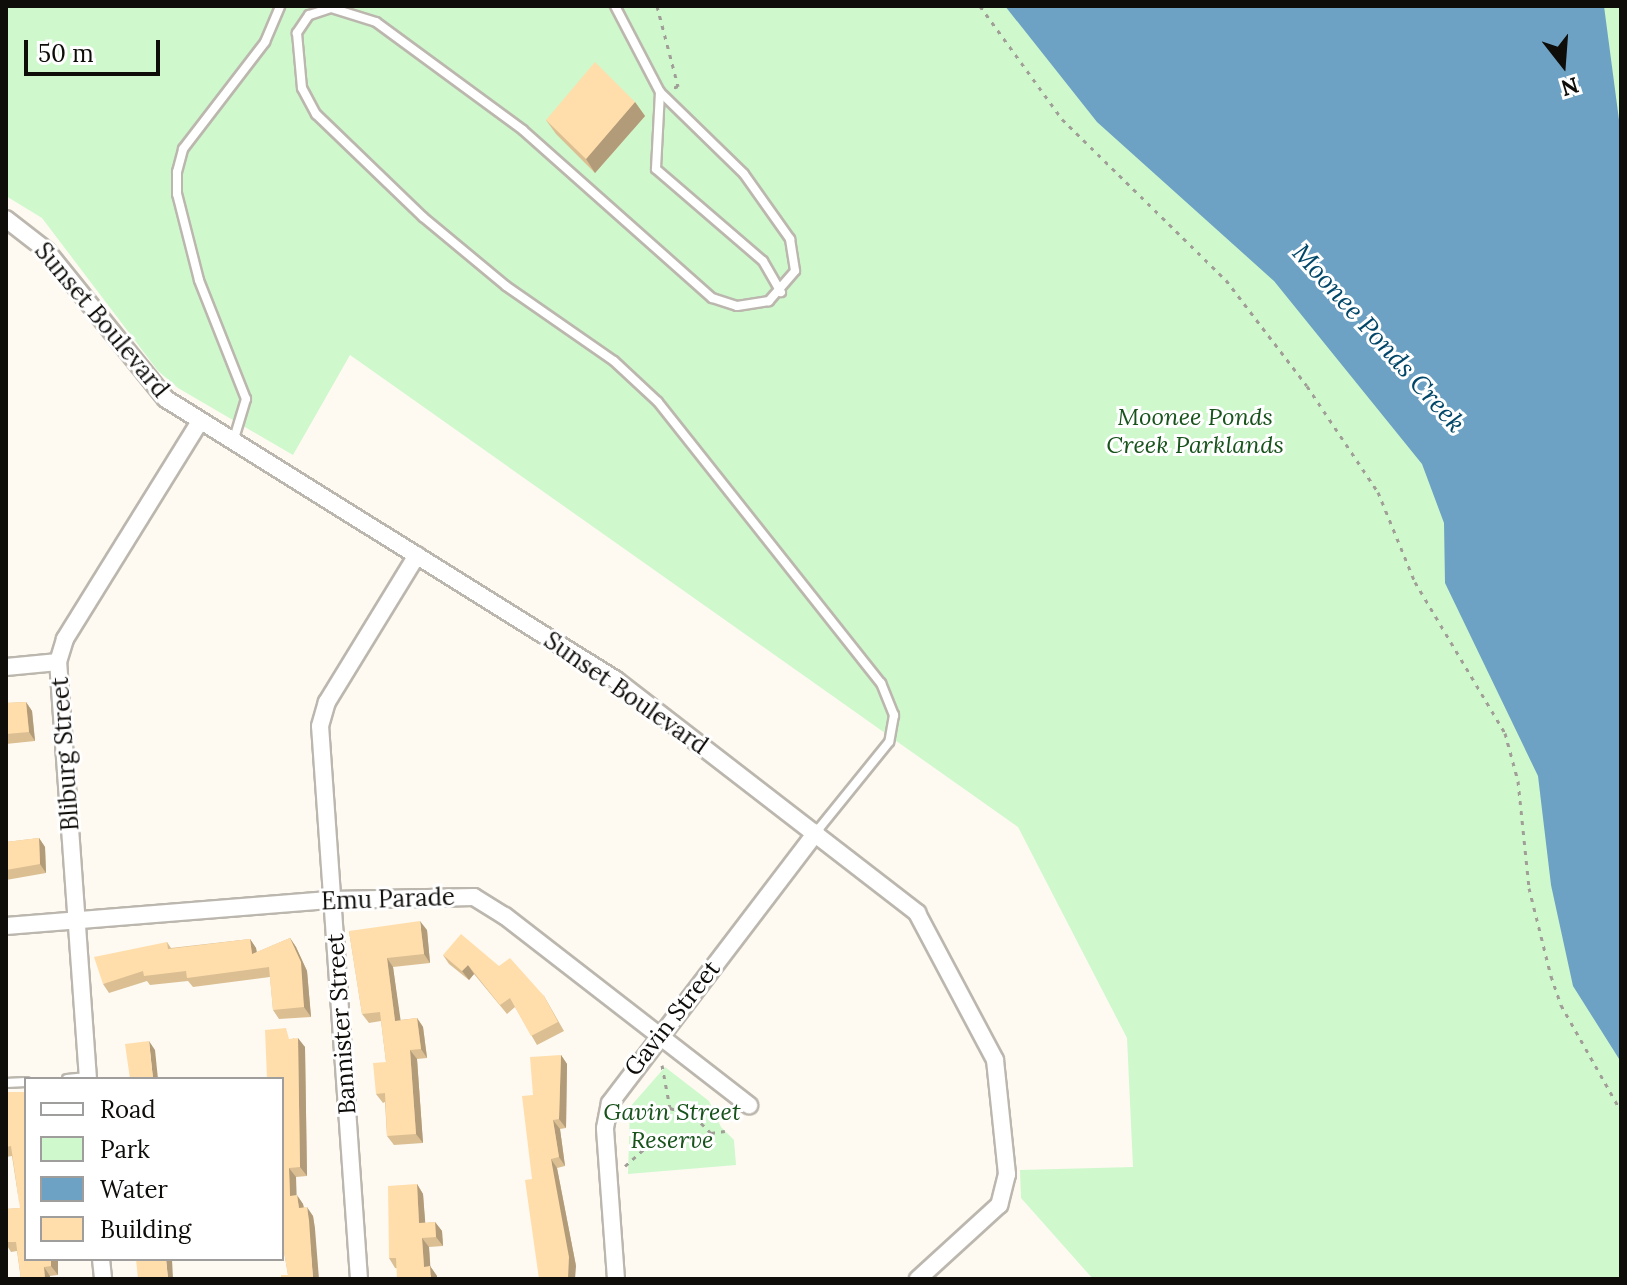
<!DOCTYPE html>
<html>
<head>
<meta charset="utf-8">
<style>
  body { margin:0 }
  #map { position:relative; width:1627px; height:1285px; overflow:hidden; background:#fefaf2; font-family:Lora,serif }
  div>[style] { position:absolute }
  [style*='--x'] { left:calc(var(--x)*1px); top:calc(var(--y)*1px); width:calc(var(--w)*1px); rotate:calc(var(--a)*1deg) }
  .green>* { inset:0; background:#cff8cd }
  .water>* { inset:0; background:#6da2c4 }
  .path>* { height:3px; margin-top:-1.5px; transform-origin:0; background:repeating-linear-gradient(90deg,#a19e98 0 4px,transparent 0 10px) }
  .roads { filter:drop-shadow(2px 0 #bcb7ae) drop-shadow(-2px 0 #bcb7ae) drop-shadow(0 2px #bcb7ae) drop-shadow(0 -2px #bcb7ae) }
  .lane>* { height:8px; margin:-4px; padding:0 4px; transform-origin:4px; border-radius:4px; background:#fff }
  .street>* { height:16px; margin:-8px; padding:0 8px; transform-origin:8px; border-radius:8px; background:#fff }
  .wall>* { inset:0; background:#dbbf93 }
  .shaded-wall>* { inset:0; background:#b29b78 }
  .building>* { inset:0; background:#ffdeab }
  span { translate:-50% -50%; white-space:nowrap; text-align:center; line-height:1.15; -webkit-text-stroke:6px #fff; paint-order:stroke }
  .street-label { font-size:24px; color:#0f0d0a }
  .park-label { font-size:24px; color:#18531c; font-style:italic }
  .water-label { font-size:26px; color:#004668; font-style:italic }
  .frame { position:absolute; inset:0; border:8px solid #0f0d0a; pointer-events:none }
  .legend { position:absolute; left:24px; top:1077px; width:260px; height:184px; box-sizing:border-box; background:#fff; border:2px solid #9f9e9d; margin:0; padding:10px 14px; list-style:none; font-size:24px; color:#0f0d0a }
  .legend li { display:flex; align-items:center; gap:16px; height:40px }
  .legend b { width:40px; border:2px solid #9f9e9d }
  .north { position:absolute; left:1523px; top:24px; width:80px; height:80px; -webkit-text-stroke:6px #fff; paint-order:stroke; rotate:163deg; font-size:22px; font-weight:700; line-height:32px; text-align:center; color:#0f0d0a }
  .north::after { content:''; display:block; margin:auto; width:28px; height:36px; background:#0f0d0a; clip-path:polygon(50% 0,100% 100%,50% 72%,0 100%) }
  .scale { position:absolute; left:24px; top:40px; width:136px; height:36px; box-sizing:border-box; border:4px solid #0f0d0a; border-top:0; padding-left:10px; font-size:24px; line-height:28px; white-space:nowrap; color:#0f0d0a; -webkit-text-stroke:6px #fff; paint-order:stroke }
</style>
</head>
<body>
<div id="map">
  <div class="green">
    <div style="clip-path:polygon(6px 6px,1621px 6px,1621px 1279px,1093px 1279px,1021px 1198px,1020px 1170px,1133px 1167px,1127px 1038px,1018px 827px,350px 355px,293px 455px,178px 388px,158px 371px,42px 218px,6px 196px)"></div>
    <div style="clip-path:polygon(665px 1067px,709px 1101px,721px 1127px,734px 1140px,736px 1165px,628px 1174px,630px 1107px)"></div>
  </div>
  <div class="water">
    <div style="clip-path:polygon(1005px 6px,1604px 6px,1621px 135px,1621px 1062px,1573px 986px,1551px 885px,1538px 776px,1445px 583px,1444px 523px,1422px 464px,1274px 281px,1097px 122px)"></div>
  </div>
  <div class="path">
    <div style="--x:657;--y:6;--w:83;--a:75.3"></div>
    <div style="--x:678;--y:86;--w:5;--a:158"></div>
    <div style="--x:980;--y:6;--w:140;--a:54"></div>
    <div style="--x:1062;--y:119;--w:230;--a:44.5"></div>
    <div style="--x:1226;--y:280;--w:133;--a:52.6"></div>
    <div style="--x:1307;--y:386;--w:128;--a:56.2"></div>
    <div style="--x:1378;--y:492;--w:97;--a:67.7"></div>
    <div style="--x:1415;--y:582;--w:176;--a:59.2"></div>
    <div style="--x:1505;--y:733;--w:50;--a:74.8"></div>
    <div style="--x:1518;--y:781;--w:108;--a:84.1"></div>
    <div style="--x:1529;--y:888;--w:91;--a:76"></div>
    <div style="--x:1551;--y:976;--w:31;--a:71"></div>
    <div style="--x:1561;--y:1005;--w:122;--a:60.5"></div>
    <div style="--x:662;--y:1065;--w:44;--a:79.5"></div>
    <div style="--x:670;--y:1108;--w:25;--a:18"></div>
    <div style="--x:694;--y:1116;--w:24;--a:45"></div>
    <div style="--x:711;--y:1133;--w:14;--a:-8"></div>
    <div style="--x:625;--y:1166;--w:25;--a:-42"></div>
  </div>
  <div class="roads">
    <div class="lane">
      <div style="--x:615;--y:6;--w:97;--a:62.4"></div>
      <div style="--x:660;--y:92;--w:117;--a:44.3"></div>
      <div style="--x:744;--y:174;--w:80;--a:54.7"></div>
      <div style="--x:790;--y:239;--w:32;--a:81"></div>
      <div style="--x:795;--y:271;--w:40;--a:131"></div>
      <div style="--x:769;--y:301;--w:32;--a:171"></div>
      <div style="--x:737;--y:306;--w:26;--a:-162"></div>
      <div style="--x:712;--y:298;--w:253;--a:-138.4"></div>
      <div style="--x:523;--y:130;--w:182;--a:-143.7"></div>
      <div style="--x:376;--y:22;--w:47;--a:-162.7"></div>
      <div style="--x:331;--y:8;--w:23;--a:162"></div>
      <div style="--x:309;--y:15;--w:22;--a:124"></div>
      <div style="--x:297;--y:33;--w:55;--a:84.8"></div>
      <div style="--x:302;--y:88;--w:30;--a:62"></div>
      <div style="--x:316;--y:114;--w:149;--a:43.9"></div>
      <div style="--x:423;--y:217;--w:108;--a:39.7"></div>
      <div style="--x:506;--y:286;--w:131;--a:34.8"></div>
      <div style="--x:614;--y:361;--w:60;--a:43"></div>
      <div style="--x:658;--y:402;--w:359;--a:51.6"></div>
      <div style="--x:881;--y:683;--w:35;--a:68"></div>
      <div style="--x:894;--y:715;--w:27;--a:100"></div>
      <div style="--x:889;--y:742;--w:116;--a:129"></div>
      <div style="--x:660;--y:92;--w:77;--a:93"></div>
      <div style="--x:656;--y:169;--w:141;--a:40.7"></div>
      <div style="--x:763;--y:261;--w:36;--a:60"></div>
      <div style="--x:233;--y:442;--w:45;--a:-73.2"></div>
      <div style="--x:246;--y:399;--w:128;--a:-111.6"></div>
      <div style="--x:199;--y:280;--w:89;--a:-104.3"></div>
      <div style="--x:177;--y:194;--w:22;--a:-90"></div>
      <div style="--x:177;--y:172;--w:24;--a:-75"></div>
      <div style="--x:183;--y:149;--w:135;--a:-52.5"></div>
      <div style="--x:265;--y:42;--w:39;--a:-67"></div>
      <div style="--x:67;--y:1079;--w:20;--a:-6"></div>
      <div style="--x:6;--y:1083;--w:20;--a:-3"></div>
    </div>
    <div class="street">
      <div style="--x:6;--y:219;--w:51;--a:37.8"></div>
      <div style="--x:46;--y:250;--w:191;--a:51.2"></div>
      <div style="--x:166;--y:399;--w:531;--a:31.98"></div>
      <div style="--x:616;--y:680;--w:381;--a:37.7"></div>
      <div style="--x:917;--y:913;--w:166;--a:62"></div>
      <div style="--x:995;--y:1060;--w:115;--a:84"></div>
      <div style="--x:1007;--y:1174;--w:32;--a:104"></div>
      <div style="--x:999;--y:1205;--w:110;--a:137.6"></div>
      <div style="--x:6;--y:667;--w:52;--a:-5.5"></div>
      <div style="--x:6;--y:926;--w:327;--a:-4.6"></div>
      <div style="--x:332;--y:900;--w:142;--a:-1.2"></div>
      <div style="--x:474;--y:897;--w:36;--a:32"></div>
      <div style="--x:505;--y:916;--w:309;--a:37.8"></div>
      <div style="--x:88;--y:1079;--w:418;--a:-94.1"></div>
      <div style="--x:58;--y:662;--w:24;--a:-73"></div>
      <div style="--x:65;--y:639;--w:256;--a:-58.2"></div>
      <div style="--x:101;--y:1259;--w:20;--a:84"></div>
      <div style="--x:359;--y:1279;--w:554;--a:-94.03"></div>
      <div style="--x:320;--y:726;--w:25;--a:-74"></div>
      <div style="--x:327;--y:702;--w:172;--a:-58.5"></div>
      <div style="--x:616;--y:1279;--w:151;--a:-94.2"></div>
      <div style="--x:605;--y:1128;--w:25;--a:-79"></div>
      <div style="--x:610;--y:1103;--w:340;--a:-52.7"></div>
    </div>
  </div>
  <div class="wall">
    <div style="clip-path:polygon(635px 102px,645px 116px,595px 173px,556px 134px,546px 120px)"></div>
    <div style="clip-path:polygon(26px 702px,32px 711px,35px 741px,6px 744px,6px 703px)"></div>
    <div style="clip-path:polygon(39px 838px,45px 847px,46px 873px,6px 880px,6px 842px)"></div>
    <div style="clip-path:polygon(427px 930px,430px 963px,393px 967px,400px 1020px,417px 1018px,423px 1027px,427px 1058px,417px 1059px,423px 1143px,394px 1145px,387px 1136px,385px 1102px,383px 1103px,376px 1094px,386px 1062px,381px 1021px,369px 1023px,362px 1014px,349px 931px)"></div>
    <div style="clip-path:polygon(290px 938px,296px 947px,307px 971px,311px 1017px,279px 1019px,273px 1010px,270px 977px,193px 987px,188px 981px,150px 985px,147px 981px,109px 993px,103px 984px,167px 942px,171px 948px,250px 939px,256px 948px,257px 952px)"></div>
    <div style="clip-path:polygon(443px 955px,499px 966px,544px 996px,564px 1031px,537px 1045px,515px 1007px,507px 1014px,474px 974px,469px 980px,449px 964px)"></div>
    <div style="clip-path:polygon(293px 1038px,305px 1047px,307px 1176px,296px 1177px,296px 1195px,303px 1204px,304px 1207px,313px 1216px,315px 1229px,288px 1275px,282px 1240px)"></div>
    <div style="clip-path:polygon(561px 1055px,567px 1064px,566px 1128px,560px 1129px,565px 1166px,557px 1168px,576px 1266px,532px 1179px,533px 1095px)"></div>
    <div style="clip-path:polygon(6px 1092px,26px 1259px,58px 1259px,58px 1275px,50px 1276px,50px 1279px,21px 1279px,17px 1251px,11px 1252px,6px 1244px,6px 1209px,20px 1208px,12px 1156px,6px 1157px)"></div>
    <div style="clip-path:polygon(417px 1184px,423px 1194px,425px 1223px,435px 1222px,442px 1231px,443px 1246px,429px 1247px,430px 1266px,437px 1276px,395px 1268px,389px 1258px)"></div>
  </div>
  <div class="shaded-wall">
    <div style="clip-path:polygon(635px 102px,645px 116px,595px 173px,586px 159px)"></div>
    <div style="clip-path:polygon(26px 702px,32px 711px,35px 741px,29px 732px)"></div>
    <div style="clip-path:polygon(39px 838px,45px 847px,46px 873px,40px 864px)"></div>
    <div style="clip-path:polygon(420px 921px,427px 930px,430px 963px,424px 954px)"></div>
    <div style="clip-path:polygon(290px 938px,296px 947px,307px 971px,311px 1017px,304px 1007px)"></div>
    <div style="clip-path:polygon(250px 939px,256px 948px,258px 963px,252px 954px)"></div>
    <div style="clip-path:polygon(387px 958px,393px 967px,402px 1030px,395px 1021px)"></div>
    <div style="clip-path:polygon(468px 965px,474px 974px,469px 980px,462px 971px)"></div>
    <div style="clip-path:polygon(417px 1018px,423px 1027px,427px 1058px,421px 1049px)"></div>
    <div style="clip-path:polygon(298px 1038px,305px 1047px,307px 1176px,300px 1167px)"></div>
    <div style="clip-path:polygon(149px 1041px,155px 1050px,158px 1079px,153px 1079px)"></div>
    <div style="clip-path:polygon(410px 1050px,417px 1059px,423px 1143px,416px 1134px)"></div>
    <div style="clip-path:polygon(561px 1055px,567px 1064px,566px 1128px,559px 1119px)"></div>
    <div style="clip-path:polygon(553px 1120px,560px 1129px,565px 1166px,559px 1157px)"></div>
    <div style="clip-path:polygon(551px 1159px,557px 1168px,576px 1266px,575px 1279px,568px 1279px)"></div>
    <div style="clip-path:polygon(289px 1168px,296px 1177px,297px 1206px,290px 1196px)"></div>
    <div style="clip-path:polygon(417px 1184px,423px 1194px,426px 1232px,419px 1223px)"></div>
    <div style="clip-path:polygon(297px 1195px,303px 1204px,305px 1217px,299px 1208px)"></div>
    <div style="clip-path:polygon(307px 1207px,313px 1216px,315px 1229px,319px 1279px,313px 1279px)"></div>
    <div style="clip-path:polygon(435px 1222px,442px 1231px,443px 1246px,436px 1237px)"></div>
    <div style="clip-path:polygon(422px 1238px,429px 1247px,431px 1276px,424px 1267px)"></div>
    <div style="clip-path:polygon(51px 1259px,58px 1259px,58px 1275px,51px 1266px)"></div>
    <div style="clip-path:polygon(166px 1259px,172px 1259px,173px 1279px,168px 1279px)"></div>
    <div style="clip-path:polygon(430px 1266px,437px 1276px,437px 1279px,431px 1279px)"></div>
    <div style="clip-path:polygon(44px 1267px,50px 1276px,50px 1279px,45px 1279px)"></div>
  </div>
  <div class="building">
    <div style="clip-path:polygon(595px 62px,635px 102px,586px 159px,546px 120px)"></div>
    <div style="clip-path:polygon(26px 702px,29px 732px,6px 734px,6px 703px)"></div>
    <div style="clip-path:polygon(39px 838px,40px 864px,6px 870px,6px 842px)"></div>
    <div style="clip-path:polygon(420px 921px,424px 954px,387px 958px,395px 1021px,417px 1018px,421px 1049px,410px 1050px,416px 1134px,387px 1136px,385px 1093px,376px 1094px,373px 1063px,386px 1062px,380px 1012px,362px 1014px,349px 931px)"></div>
    <div style="clip-path:polygon(461px 934px,499px 966px,510px 958px,544px 996px,558px 1022px,531px 1036px,510px 998px,500px 1005px,468px 965px,462px 971px,443px 955px)"></div>
    <div style="clip-path:polygon(290px 938px,301px 962px,304px 1007px,273px 1010px,269px 967px,187px 978px,186px 971px,144px 976px,143px 971px,103px 984px,94px 957px,167px 942px,168px 949px,250px 939px,252px 954px)"></div>
    <div style="clip-path:polygon(286px 1028px,289px 1039px,298px 1038px,300px 1167px,289px 1168px,290px 1196px,297px 1195px,299px 1208px,307px 1207px,309px 1220px,313px 1279px,281px 1279px,281px 1275px,288px 1275px,282px 1240px,282px 1079px,267px 1079px,265px 1030px)"></div>
    <div style="clip-path:polygon(149px 1041px,153px 1079px,130px 1079px,125px 1044px)"></div>
    <div style="clip-path:polygon(561px 1055px,559px 1119px,553px 1120px,559px 1157px,551px 1159px,569px 1257px,568px 1279px,539px 1279px,525px 1180px,532px 1179px,522px 1096px,533px 1095px,530px 1057px)"></div>
    <div style="clip-path:polygon(6px 1092px,26px 1092px,26px 1259px,51px 1259px,51px 1266px,44px 1267px,45px 1279px,21px 1279px,16px 1242px,6px 1242px,6px 1209px,20px 1208px,11px 1146px,6px 1147px)"></div>
    <div style="clip-path:polygon(417px 1184px,419px 1223px,435px 1222px,436px 1237px,422px 1238px,424px 1267px,430px 1266px,431px 1279px,397px 1279px,396px 1258px,389px 1258px,388px 1186px)"></div>
    <div style="clip-path:polygon(136px 1259px,166px 1259px,168px 1279px,138px 1279px)"></div>
  </div>
  <div class="street-label">
    <span style="left:102px;top:320px;rotate:50deg">Sunset Boulevard</span>
    <span style="left:626px;top:693px;rotate:35deg">Sunset Boulevard</span>
    <span style="left:65px;top:754px;rotate:-94deg">Bliburg Street</span>
    <span style="left:388px;top:899px;rotate:-2deg">Emu Parade</span>
    <span style="left:672px;top:1018px;rotate:-52deg">Gavin Street</span>
    <span style="left:341px;top:1024px;rotate:-94deg">Bannister Street</span>
  </div>
  <div class="park-label">
    <span style="left:1195px;top:431px">Moonee Ponds<br>Creek Parklands</span>
    <span style="left:672px;top:1126px">Gavin Street<br>Reserve</span>
  </div>
  <div class="water-label">
    <span style="left:1379px;top:338px;rotate:48deg">Moonee Ponds Creek</span>
  </div>
  <div class="frame"></div>
  <ul class="legend">
  <li><b style="height:10px;background:#fff"></b>Road</li>
  <li><b style="height:22px;background:#cff8cd"></b>Park</li>
  <li><b style="height:22px;background:#6da2c4"></b>Water</li>
  <li><b style="height:22px;background:#ffdeab"></b>Building</li>
  </ul>
  <div class="north">N</div>
  <div class="scale">50 m</div>
</div>
</body>
</html>
